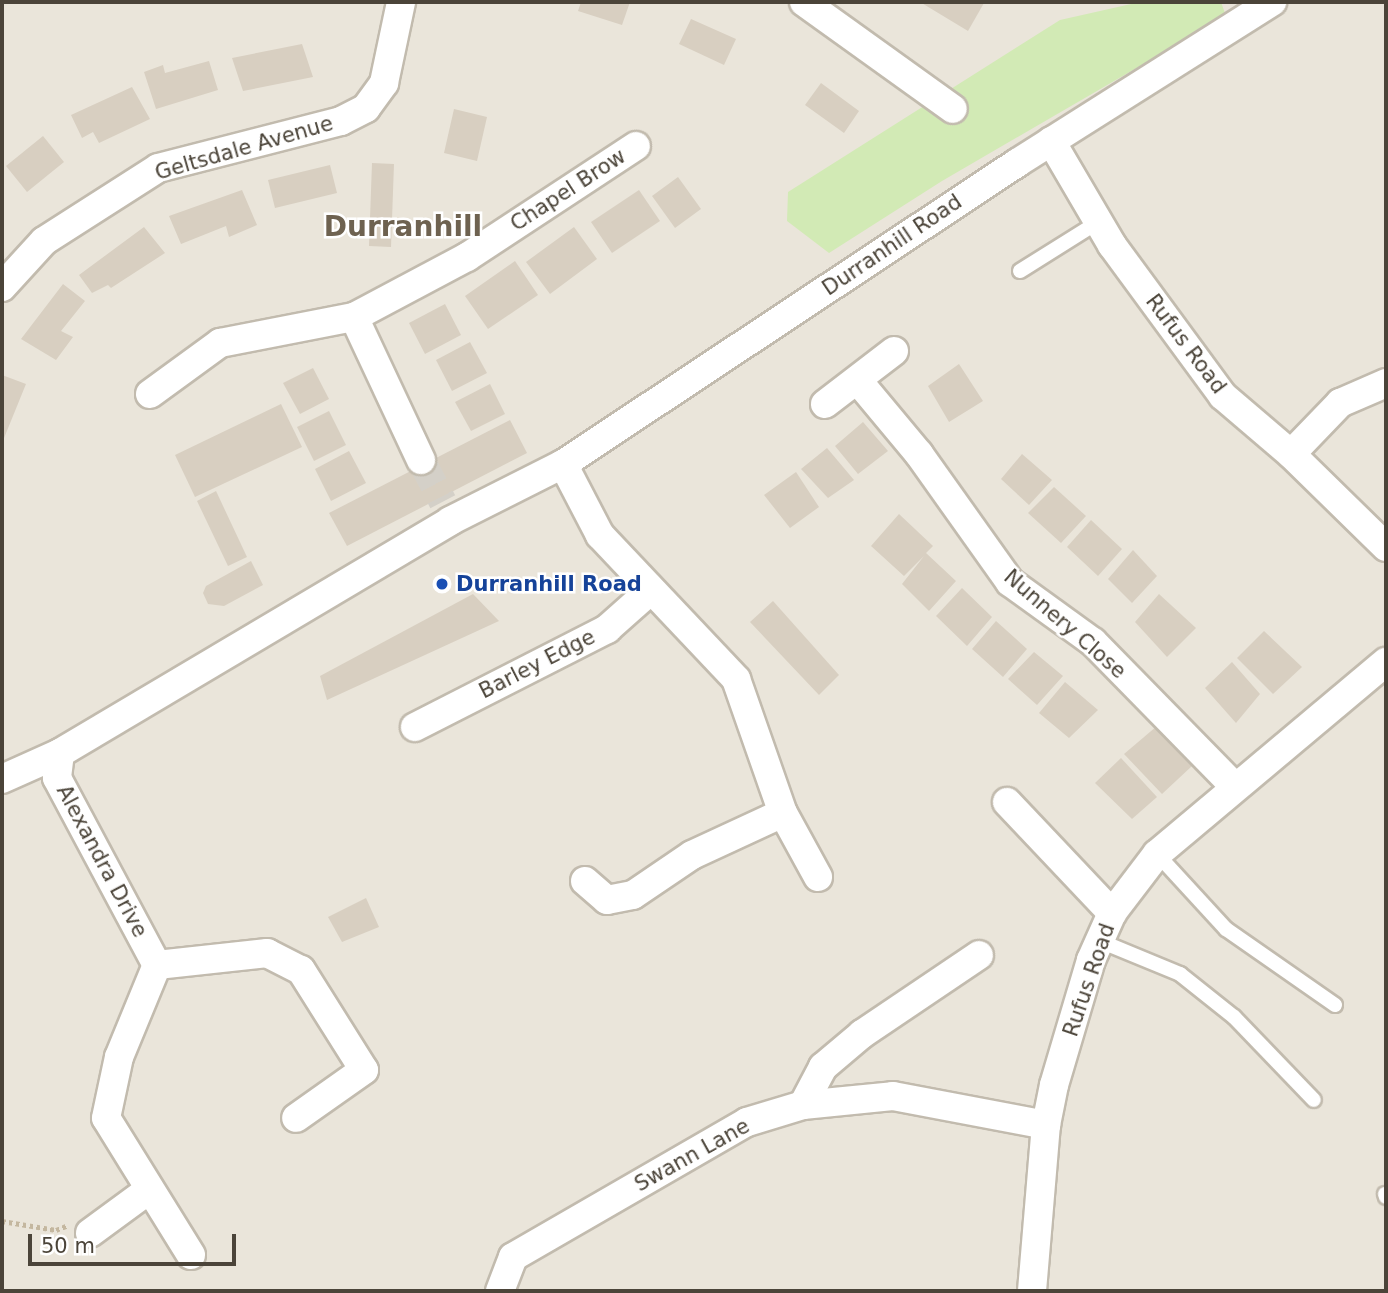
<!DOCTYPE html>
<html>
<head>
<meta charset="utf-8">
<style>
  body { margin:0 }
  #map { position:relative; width:1388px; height:1293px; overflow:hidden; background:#f6f3ec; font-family:"DejaVu Sans",sans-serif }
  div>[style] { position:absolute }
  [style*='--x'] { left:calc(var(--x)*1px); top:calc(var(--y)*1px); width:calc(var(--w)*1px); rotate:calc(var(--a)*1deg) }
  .residential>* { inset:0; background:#eae5da }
  .green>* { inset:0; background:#d2eab5 }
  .building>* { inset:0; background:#d8cfc1 }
  .street-tunnel>* { height:28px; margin-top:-14px; transform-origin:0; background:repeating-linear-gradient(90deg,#d4d0c8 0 28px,transparent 0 42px) }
  .path>* { height:4.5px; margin-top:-2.25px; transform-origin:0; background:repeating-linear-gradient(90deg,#c4b79f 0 3.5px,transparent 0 7px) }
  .roads { filter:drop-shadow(2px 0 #c2bbae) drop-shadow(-2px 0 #c2bbae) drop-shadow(0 2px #c2bbae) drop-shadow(0 -2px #c2bbae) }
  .lane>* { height:14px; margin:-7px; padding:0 7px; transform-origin:7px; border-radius:7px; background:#fff }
  .street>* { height:28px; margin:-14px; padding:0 14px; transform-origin:14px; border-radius:14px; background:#fff }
  .dots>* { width:19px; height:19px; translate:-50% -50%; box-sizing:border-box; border:4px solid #fff; border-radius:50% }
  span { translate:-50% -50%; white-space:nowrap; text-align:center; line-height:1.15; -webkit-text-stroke:5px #fff; paint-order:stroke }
  .street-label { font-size:21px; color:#4b4439 }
  .transit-label { font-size:21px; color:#164399; font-weight:700 }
  .left { translate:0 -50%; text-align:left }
  .district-label { font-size:28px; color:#6e6250; font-weight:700 }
  .frame { position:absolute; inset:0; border:4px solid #4b4439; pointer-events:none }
  .scale { position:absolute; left:28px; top:1234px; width:208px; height:32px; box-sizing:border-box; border:4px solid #4b4439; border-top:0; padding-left:9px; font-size:21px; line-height:24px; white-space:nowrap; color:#4b4439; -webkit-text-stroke:5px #fff; paint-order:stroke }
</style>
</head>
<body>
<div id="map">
  <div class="residential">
    <div style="clip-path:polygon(2px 2px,1386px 2px,1386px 1291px,2px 1291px)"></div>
  </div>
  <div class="green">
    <div style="clip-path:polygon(1140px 2px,1221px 2px,1226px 16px,942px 181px,829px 253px,787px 221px,788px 192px,1060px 20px)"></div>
  </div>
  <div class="building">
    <div style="clip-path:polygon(581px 2px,630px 2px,622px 25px,578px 11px)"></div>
    <div style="clip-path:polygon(920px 2px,981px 2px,984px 3px,968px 31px)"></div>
    <div style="clip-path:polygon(691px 19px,736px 39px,724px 65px,679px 44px)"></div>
    <div style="clip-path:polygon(302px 44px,313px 77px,243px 91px,232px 58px)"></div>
    <div style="clip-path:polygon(209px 61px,218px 90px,156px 109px,144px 72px,163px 65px,165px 73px)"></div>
    <div style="clip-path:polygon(821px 83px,859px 111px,844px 133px,805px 105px)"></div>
    <div style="clip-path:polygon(132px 87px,150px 119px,99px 143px,93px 132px,82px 138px,71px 115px)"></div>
    <div style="clip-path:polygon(454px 109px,487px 117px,477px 161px,444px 153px)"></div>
    <div style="clip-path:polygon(43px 136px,64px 162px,27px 192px,6px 166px)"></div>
    <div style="clip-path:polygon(372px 163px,394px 164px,391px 247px,369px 246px)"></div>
    <div style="clip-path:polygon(330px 165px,337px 193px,275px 208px,268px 180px)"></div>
    <div style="clip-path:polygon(678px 177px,701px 209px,675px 228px,652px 196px)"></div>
    <div style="clip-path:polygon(242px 190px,257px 225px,229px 237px,226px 226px,181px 244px,169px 216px)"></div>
    <div style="clip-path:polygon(639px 190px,660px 221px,612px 253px,591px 222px)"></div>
    <div style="clip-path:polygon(144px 227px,165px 253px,111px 288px,108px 285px,92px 293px,79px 275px)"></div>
    <div style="clip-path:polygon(574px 227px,597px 259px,550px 294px,526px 262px)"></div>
    <div style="clip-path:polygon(515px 261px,538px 295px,488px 329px,465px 296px)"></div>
    <div style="clip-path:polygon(63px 284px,85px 301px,61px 331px,73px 337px,56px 360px,21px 339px)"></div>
    <div style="clip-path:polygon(445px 304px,461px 335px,425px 354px,409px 323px)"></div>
    <div style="clip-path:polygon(470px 342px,487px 373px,452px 391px,436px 360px)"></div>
    <div style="clip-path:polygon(959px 364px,983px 401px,949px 422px,928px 386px)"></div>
    <div style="clip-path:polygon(313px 368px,329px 399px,300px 414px,283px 383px)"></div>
    <div style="clip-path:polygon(2px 375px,26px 384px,2px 443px)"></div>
    <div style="clip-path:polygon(490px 384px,505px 414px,471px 431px,455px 402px)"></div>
    <div style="clip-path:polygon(281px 404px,302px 447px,195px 497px,175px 455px)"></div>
    <div style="clip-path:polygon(329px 411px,346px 445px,314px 461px,297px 427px)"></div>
    <div style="clip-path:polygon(510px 420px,527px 453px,347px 546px,329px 513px)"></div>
    <div style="clip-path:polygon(863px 422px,888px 451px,858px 474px,835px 446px)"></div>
    <div style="clip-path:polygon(827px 448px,854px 480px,828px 498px,801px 469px)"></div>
    <div style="clip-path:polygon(349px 451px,366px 483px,331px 501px,315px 469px)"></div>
    <div style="clip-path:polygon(1022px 454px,1052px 480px,1029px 505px,1001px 479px)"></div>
    <div style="clip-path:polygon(796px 472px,819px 507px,790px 528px,764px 495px)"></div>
    <div style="clip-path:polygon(1054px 487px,1086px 516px,1061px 543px,1028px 513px)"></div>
    <div style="clip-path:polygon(216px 491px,247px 557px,228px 566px,197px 501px)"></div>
    <div style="clip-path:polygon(899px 514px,933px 546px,926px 553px,956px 581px,929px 611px,902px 584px,924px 556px,904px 576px,871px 546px)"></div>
    <div style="clip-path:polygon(1091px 520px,1122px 549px,1098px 576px,1067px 547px)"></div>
    <div style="clip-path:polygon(1133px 550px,1157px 576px,1132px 603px,1108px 579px)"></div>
    <div style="clip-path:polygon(251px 561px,263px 585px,224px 606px,208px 604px,203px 593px,206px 586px)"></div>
    <div style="clip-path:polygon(962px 588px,992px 617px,967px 646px,936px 616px)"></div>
    <div style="clip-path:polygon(473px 594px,499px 621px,327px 700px,320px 676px)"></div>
    <div style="clip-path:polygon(1159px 594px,1196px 628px,1167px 657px,1135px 622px)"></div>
    <div style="clip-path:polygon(773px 601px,839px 675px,819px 695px,750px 622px)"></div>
    <div style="clip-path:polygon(996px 621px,1027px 649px,1003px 677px,972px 649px)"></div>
    <div style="clip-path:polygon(1264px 631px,1302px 667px,1273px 694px,1237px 658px)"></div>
    <div style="clip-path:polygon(1034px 652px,1063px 676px,1037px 705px,1008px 679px)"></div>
    <div style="clip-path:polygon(1232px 662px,1260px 694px,1236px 723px,1205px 688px)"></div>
    <div style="clip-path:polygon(1065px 682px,1098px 710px,1069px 738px,1039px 713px)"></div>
    <div style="clip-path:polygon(1157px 726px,1192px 766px,1162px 794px,1124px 754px)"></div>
    <div style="clip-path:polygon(1121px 758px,1157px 797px,1132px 819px,1095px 783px)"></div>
    <div style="clip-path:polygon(366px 898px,379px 927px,342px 942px,328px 917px)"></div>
  </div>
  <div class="street-tunnel">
    <div style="--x:421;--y:460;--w:47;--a:62.4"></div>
  </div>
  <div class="path">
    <div style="--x:2;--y:1221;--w:55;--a:9.5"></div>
    <div style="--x:56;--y:1230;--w:11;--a:-22"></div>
  </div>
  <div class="roads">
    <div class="lane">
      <div style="--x:1020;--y:271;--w:92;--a:-32.1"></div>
      <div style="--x:1157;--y:854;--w:102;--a:47.4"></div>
      <div style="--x:1226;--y:929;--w:133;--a:34.9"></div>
      <div style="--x:1100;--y:941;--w:87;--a:22.4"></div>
      <div style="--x:1180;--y:974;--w:69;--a:38.5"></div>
      <div style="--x:1234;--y:1017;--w:115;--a:46.1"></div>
      <div style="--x:1385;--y:1194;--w:3;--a:72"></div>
    </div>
    <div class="street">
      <div style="--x:804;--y:2;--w:183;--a:35.7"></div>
      <div style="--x:1051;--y:141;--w:121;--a:59.6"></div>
      <div style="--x:1112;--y:245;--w:187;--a:53.7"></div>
      <div style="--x:1223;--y:396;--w:89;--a:40.5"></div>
      <div style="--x:1291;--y:454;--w:133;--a:44.4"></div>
      <div style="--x:2;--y:287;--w:62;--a:-47.6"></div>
      <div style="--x:44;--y:241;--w:135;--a:-32.6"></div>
      <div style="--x:158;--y:168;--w:189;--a:-14.4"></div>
      <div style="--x:341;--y:121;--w:28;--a:-27"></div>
      <div style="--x:366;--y:108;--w:31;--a:-54"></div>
      <div style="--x:384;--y:83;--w:83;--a:-78.1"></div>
      <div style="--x:354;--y:317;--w:158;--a:64.9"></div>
      <div style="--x:859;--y:382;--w:94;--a:50.2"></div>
      <div style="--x:919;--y:454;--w:157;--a:54.6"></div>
      <div style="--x:1010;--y:582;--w:102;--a:35.9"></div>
      <div style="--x:1093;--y:642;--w:202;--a:45.6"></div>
      <div style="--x:150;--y:394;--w:87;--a:-36.1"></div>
      <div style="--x:220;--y:343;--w:136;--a:-11"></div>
      <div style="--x:354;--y:317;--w:128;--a:-28"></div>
      <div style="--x:467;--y:257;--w:202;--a:-33.3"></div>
      <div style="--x:825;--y:404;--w:87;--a:-37.5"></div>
      <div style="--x:1291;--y:454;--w:71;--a:-46.1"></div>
      <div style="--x:1340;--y:403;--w:50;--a:-23.5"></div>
      <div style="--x:563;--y:464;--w:80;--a:62.5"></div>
      <div style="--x:600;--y:535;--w:198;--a:46.6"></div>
      <div style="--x:736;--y:679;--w:142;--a:70.7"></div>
      <div style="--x:783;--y:813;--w:73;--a:61.3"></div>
      <div style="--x:415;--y:727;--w:216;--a:-27"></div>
      <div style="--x:607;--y:629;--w:59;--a:-41.6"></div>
      <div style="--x:60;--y:753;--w:25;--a:97"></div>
      <div style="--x:57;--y:778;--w:212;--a:61.9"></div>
      <div style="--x:2;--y:779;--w:64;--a:-24.1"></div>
      <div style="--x:60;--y:753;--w:454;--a:-30.7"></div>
      <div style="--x:450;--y:521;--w:127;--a:-26.8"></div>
      <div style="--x:563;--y:464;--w:545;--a:-33.54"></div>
      <div style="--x:1017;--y:163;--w:302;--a:-32.3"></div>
      <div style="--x:1007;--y:802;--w:153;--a:46.6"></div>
      <div style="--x:585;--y:881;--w:29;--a:41"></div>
      <div style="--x:607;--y:900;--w:26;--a:-11"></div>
      <div style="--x:633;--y:895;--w:71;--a:-34.1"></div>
      <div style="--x:692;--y:855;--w:100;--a:-24.8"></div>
      <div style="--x:803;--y:1105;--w:43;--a:-62.2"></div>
      <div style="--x:823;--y:1067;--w:51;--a:-40.2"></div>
      <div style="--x:862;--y:1034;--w:141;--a:-34"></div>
      <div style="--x:90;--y:1233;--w:74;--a:-36.3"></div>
      <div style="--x:191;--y:1255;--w:161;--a:-121.8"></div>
      <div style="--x:106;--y:1118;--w:62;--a:-78"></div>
      <div style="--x:119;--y:1057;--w:100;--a:-67.6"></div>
      <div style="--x:157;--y:965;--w:111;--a:-6.2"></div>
      <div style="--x:267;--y:953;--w:38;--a:27"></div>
      <div style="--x:301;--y:970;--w:118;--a:57.8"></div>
      <div style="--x:364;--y:1070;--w:83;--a:144.8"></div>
      <div style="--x:500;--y:1291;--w:36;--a:-69"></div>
      <div style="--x:513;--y:1257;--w:270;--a:-30"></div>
      <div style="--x:747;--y:1122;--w:59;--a:-16.9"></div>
      <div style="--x:803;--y:1105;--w:90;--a:-5.7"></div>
      <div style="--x:893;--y:1096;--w:156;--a:10.7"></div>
      <div style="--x:1032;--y:1291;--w:167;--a:-85.2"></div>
      <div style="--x:1046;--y:1125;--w:41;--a:-78.7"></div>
      <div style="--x:1054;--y:1085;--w:130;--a:-73.5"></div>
      <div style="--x:1091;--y:960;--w:51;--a:-65.9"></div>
      <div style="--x:1112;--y:913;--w:74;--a:-52.7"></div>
      <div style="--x:1157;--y:854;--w:299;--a:-40"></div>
    </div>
  </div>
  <div class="dots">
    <div style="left:442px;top:584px;background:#1a4fb4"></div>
  </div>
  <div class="street-label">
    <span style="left:244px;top:148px;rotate:-16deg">Geltsdale Avenue</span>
    <span style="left:568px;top:190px;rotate:-33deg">Chapel Brow</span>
    <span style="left:892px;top:245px;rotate:-34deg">Durranhill Road</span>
    <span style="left:1186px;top:344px;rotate:53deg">Rufus Road</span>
    <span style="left:1065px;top:624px;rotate:41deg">Nunnery Close</span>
    <span style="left:537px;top:664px;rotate:-27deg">Barley Edge</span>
    <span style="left:102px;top:861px;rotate:62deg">Alexandra Drive</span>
    <span style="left:1089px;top:980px;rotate:-71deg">Rufus Road</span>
    <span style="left:692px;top:1155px;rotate:-29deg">Swann Lane</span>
  </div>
  <div class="transit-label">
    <span class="left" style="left:456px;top:584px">Durranhill Road</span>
  </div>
  <div class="district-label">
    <span style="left:403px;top:227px">Durranhill</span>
  </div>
  <div class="frame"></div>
  <div class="scale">50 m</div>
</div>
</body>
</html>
